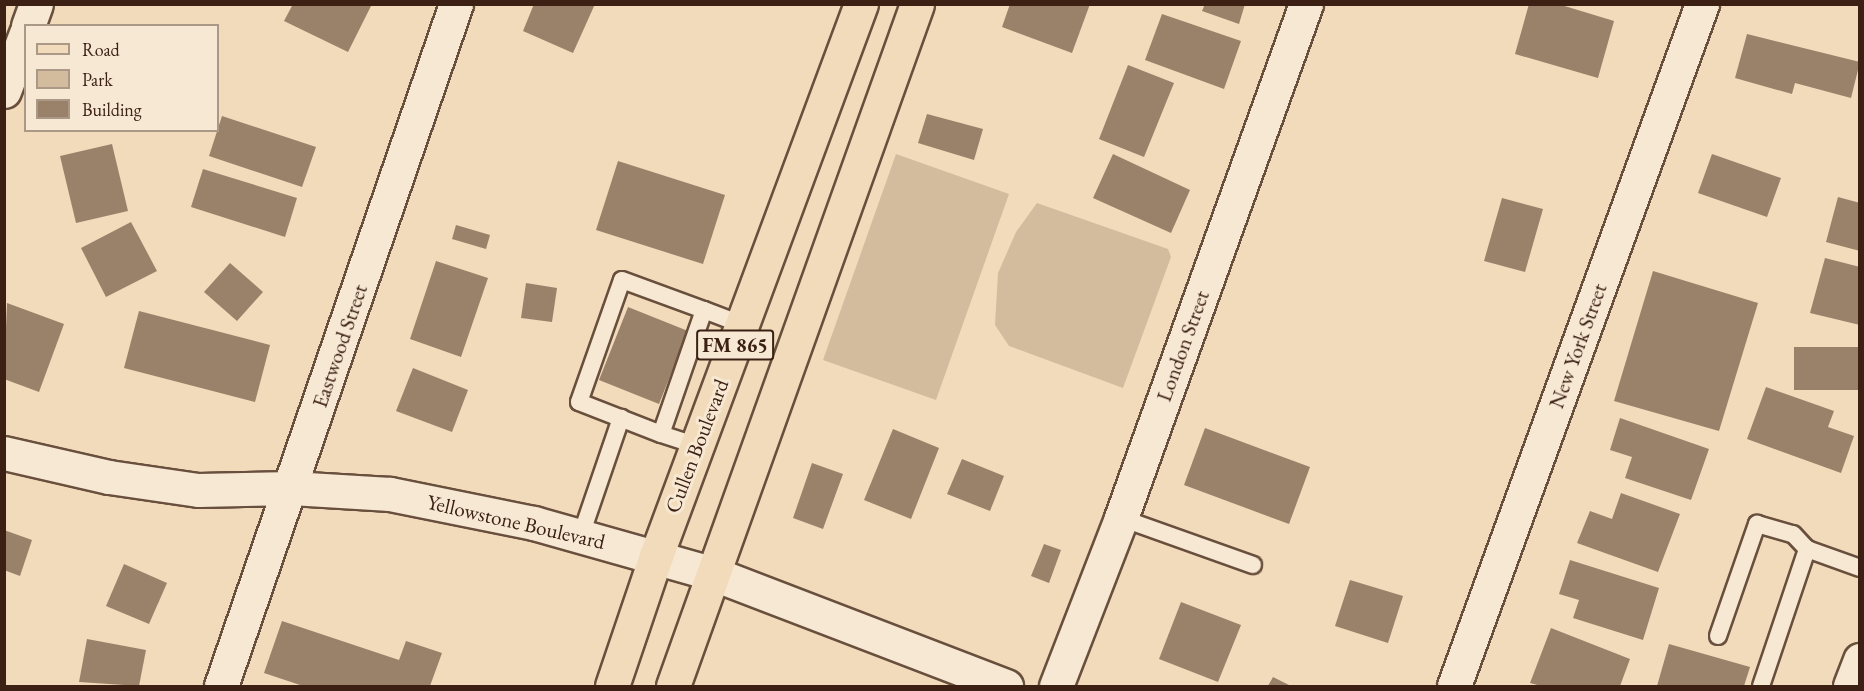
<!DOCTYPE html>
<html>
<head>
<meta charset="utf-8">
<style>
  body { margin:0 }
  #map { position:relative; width:1864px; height:691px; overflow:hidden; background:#f2dbbb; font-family:"EB Garamond",serif }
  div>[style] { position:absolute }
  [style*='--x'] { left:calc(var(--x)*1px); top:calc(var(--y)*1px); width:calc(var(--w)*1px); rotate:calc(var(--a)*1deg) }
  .green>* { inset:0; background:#d3bb9e }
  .building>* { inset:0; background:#9a816a }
  .roads { filter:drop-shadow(2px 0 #694f3d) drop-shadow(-2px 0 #694f3d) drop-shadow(0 2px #694f3d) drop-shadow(0 -2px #694f3d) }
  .service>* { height:16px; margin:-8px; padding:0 8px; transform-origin:8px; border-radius:8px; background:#f7e8d3 }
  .minor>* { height:33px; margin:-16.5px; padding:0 16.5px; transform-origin:16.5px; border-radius:16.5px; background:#f7e8d3 }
  .tertiary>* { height:33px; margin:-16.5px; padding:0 16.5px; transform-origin:16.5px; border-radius:16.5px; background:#f7e8d3 }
  .primary>* { height:33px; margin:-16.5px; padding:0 16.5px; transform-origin:16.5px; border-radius:16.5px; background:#f2dbbb }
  span { translate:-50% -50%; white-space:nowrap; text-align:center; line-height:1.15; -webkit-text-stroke:6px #f7e8d3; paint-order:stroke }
  .shield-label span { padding:2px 4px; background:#f7e8d3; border:2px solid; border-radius:4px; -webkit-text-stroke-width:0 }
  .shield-label { font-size:20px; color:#3b2013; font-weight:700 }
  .street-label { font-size:21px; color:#3b2013 }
  .frame { position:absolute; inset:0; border:6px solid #3b2013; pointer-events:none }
  .legend { position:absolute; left:24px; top:24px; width:195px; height:108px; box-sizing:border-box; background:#f7e8d3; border:2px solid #ac9886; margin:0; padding:8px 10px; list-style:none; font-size:18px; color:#3b2013 }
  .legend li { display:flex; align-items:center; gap:12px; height:30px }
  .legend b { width:30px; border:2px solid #ac9886 }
</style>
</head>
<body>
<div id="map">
  <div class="green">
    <div style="clip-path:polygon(896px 154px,1009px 194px,936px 400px,823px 360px)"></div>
    <div style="clip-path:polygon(1037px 203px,1168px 249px,1171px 257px,1123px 388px,1009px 346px,995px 325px,998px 273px,1016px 232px)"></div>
  </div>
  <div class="building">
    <div style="clip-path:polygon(293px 4px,372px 4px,348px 52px,284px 21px)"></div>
    <div style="clip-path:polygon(534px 4px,595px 4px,573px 53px,523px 31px)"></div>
    <div style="clip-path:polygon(1010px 4px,1090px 4px,1072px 53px,1002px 27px)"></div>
    <div style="clip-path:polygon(1205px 4px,1245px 4px,1239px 24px,1202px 11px)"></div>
    <div style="clip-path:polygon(1529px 4px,1558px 4px,1614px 21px,1598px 78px,1515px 54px)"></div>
    <div style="clip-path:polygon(1162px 14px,1241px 41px,1224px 89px,1145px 60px)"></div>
    <div style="clip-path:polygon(1747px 34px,1860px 62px,1851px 98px,1795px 83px,1792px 94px,1735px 78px)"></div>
    <div style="clip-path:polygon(1128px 65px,1174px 83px,1144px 157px,1099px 139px)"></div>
    <div style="clip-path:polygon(927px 114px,983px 129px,974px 160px,918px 143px)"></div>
    <div style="clip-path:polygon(222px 116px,316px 147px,302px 187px,209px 156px)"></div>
    <div style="clip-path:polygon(112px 144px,128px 211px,76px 223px,60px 156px)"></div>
    <div style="clip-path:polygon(1113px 154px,1190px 190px,1171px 233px,1093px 198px)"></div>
    <div style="clip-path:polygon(1712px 154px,1781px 178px,1767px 217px,1698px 193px)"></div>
    <div style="clip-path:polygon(618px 161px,725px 195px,703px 264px,596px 230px)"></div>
    <div style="clip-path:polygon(203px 169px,297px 198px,285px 237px,191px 207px)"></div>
    <div style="clip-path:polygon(1838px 197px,1860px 203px,1860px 251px,1826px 242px)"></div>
    <div style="clip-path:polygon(1502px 198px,1543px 209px,1525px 272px,1484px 261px)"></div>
    <div style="clip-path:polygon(131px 222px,157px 271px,106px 297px,81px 248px)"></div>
    <div style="clip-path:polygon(456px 225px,490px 235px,486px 249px,452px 239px)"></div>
    <div style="clip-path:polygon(1825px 258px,1860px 267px,1860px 325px,1810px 313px)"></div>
    <div style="clip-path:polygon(436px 261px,488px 278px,461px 357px,410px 339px)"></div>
    <div style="clip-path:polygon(230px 263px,263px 292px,237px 321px,204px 292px)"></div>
    <div style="clip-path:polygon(1653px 271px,1758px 303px,1719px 431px,1614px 401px)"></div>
    <div style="clip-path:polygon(526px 283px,557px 288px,552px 322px,521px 318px)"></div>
    <div style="clip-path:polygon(7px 303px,64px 324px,39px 392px,4px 379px)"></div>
    <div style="clip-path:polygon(628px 307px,688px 331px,659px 404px,599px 380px)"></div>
    <div style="clip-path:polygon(139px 311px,270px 345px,255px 402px,124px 368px)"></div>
    <div style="clip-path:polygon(1794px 347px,1860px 347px,1860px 390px,1794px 390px)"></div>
    <div style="clip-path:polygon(413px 368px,468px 390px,452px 432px,396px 411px)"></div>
    <div style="clip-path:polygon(1766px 387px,1834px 411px,1828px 427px,1854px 436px,1841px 473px,1747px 439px)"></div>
    <div style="clip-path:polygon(1620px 418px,1709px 449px,1691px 500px,1625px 478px,1632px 457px,1610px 450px)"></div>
    <div style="clip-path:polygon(1205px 428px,1310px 467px,1289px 524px,1184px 485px)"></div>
    <div style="clip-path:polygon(893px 429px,939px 448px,911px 519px,864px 500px)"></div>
    <div style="clip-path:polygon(962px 459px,1004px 476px,990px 511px,947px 494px)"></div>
    <div style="clip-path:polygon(812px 463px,843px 474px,823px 529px,793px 518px)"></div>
    <div style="clip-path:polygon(1621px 493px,1680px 514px,1658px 572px,1577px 543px,1590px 511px,1612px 519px)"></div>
    <div style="clip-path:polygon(4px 530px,32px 540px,20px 576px,4px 570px)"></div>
    <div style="clip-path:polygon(1044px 544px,1061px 550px,1049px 583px,1031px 576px)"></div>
    <div style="clip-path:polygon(1570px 560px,1659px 588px,1643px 640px,1573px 618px,1579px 600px,1559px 594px)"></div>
    <div style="clip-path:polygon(124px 564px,167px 583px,149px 624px,106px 606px)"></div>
    <div style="clip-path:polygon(1350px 580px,1403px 596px,1388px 643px,1335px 626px)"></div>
    <div style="clip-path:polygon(1181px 602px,1241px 625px,1218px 682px,1159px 659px)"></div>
    <div style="clip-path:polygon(282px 621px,399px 660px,406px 641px,442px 653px,430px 686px,303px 686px,264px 673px)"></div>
    <div style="clip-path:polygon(1551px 628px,1630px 659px,1620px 686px,1541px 686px,1530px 683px)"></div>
    <div style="clip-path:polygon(87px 639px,146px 650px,139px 686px,79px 682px)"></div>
    <div style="clip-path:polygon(1669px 644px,1750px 667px,1744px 686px,1657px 686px)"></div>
    <div style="clip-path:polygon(1273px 677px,1291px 686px,1268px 686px)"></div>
  </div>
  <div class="roads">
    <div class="service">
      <div style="--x:704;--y:310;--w:131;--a:109.1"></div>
      <div style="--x:661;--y:434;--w:88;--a:-158.7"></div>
      <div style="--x:579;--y:402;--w:129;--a:-70.6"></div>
      <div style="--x:622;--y:280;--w:87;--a:20.1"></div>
      <div style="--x:704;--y:310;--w:42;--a:21"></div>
      <div style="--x:661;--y:434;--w:38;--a:18"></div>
      <div style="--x:1121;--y:518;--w:140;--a:19.6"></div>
      <div style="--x:581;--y:535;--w:124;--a:-71.1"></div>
      <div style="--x:1718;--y:636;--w:119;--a:-70.8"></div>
      <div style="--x:1757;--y:524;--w:37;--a:16"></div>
      <div style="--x:1793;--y:534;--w:21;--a:47"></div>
      <div style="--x:1761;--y:686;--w:145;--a:-71.4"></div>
      <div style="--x:1807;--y:549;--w:56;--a:19.7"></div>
    </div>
    <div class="minor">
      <div style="--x:28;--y:26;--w:23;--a:-70"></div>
      <div style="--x:4;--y:91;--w:62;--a:-69.2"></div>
      <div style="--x:221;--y:686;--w:721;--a:-70.99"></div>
      <div style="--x:1056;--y:686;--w:180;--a:-68.8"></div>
      <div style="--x:1121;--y:518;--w:546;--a:-70.21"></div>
      <div style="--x:1454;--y:686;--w:726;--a:-70.02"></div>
      <div style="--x:1850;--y:686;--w:28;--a:-69"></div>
    </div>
    <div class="tertiary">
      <div style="--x:4;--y:453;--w:108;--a:12.9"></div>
      <div style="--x:109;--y:477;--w:90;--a:8.3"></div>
      <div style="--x:198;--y:490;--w:93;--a:-1.2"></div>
      <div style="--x:291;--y:488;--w:99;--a:3.5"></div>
      <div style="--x:390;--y:494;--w:147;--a:11.4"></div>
      <div style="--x:534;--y:523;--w:187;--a:15.8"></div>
      <div style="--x:714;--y:574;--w:313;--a:21"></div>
    </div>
    <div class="primary">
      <div style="--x:612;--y:686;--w:137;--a:-71.3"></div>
      <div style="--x:656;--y:556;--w:589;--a:-69.63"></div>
      <div style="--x:673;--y:686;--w:724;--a:-70.31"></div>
    </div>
  </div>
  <div class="shield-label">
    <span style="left:735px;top:345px">FM 865</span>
  </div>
  <div class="street-label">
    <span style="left:340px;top:346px;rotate:-71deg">Eastwood Street</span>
    <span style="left:1183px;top:346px;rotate:-70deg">London Street</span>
    <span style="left:1578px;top:346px;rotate:-70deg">New York Street</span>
    <span style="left:697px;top:446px;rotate:-69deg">Cullen Boulevard</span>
    <span style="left:516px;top:522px;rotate:13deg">Yellowstone Boulevard</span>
  </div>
  <div class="frame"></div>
  <ul class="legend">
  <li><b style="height:8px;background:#f2dbbb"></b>Road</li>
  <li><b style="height:16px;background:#d3bb9e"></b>Park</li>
  <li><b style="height:16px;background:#9a816a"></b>Building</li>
  </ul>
</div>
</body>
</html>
